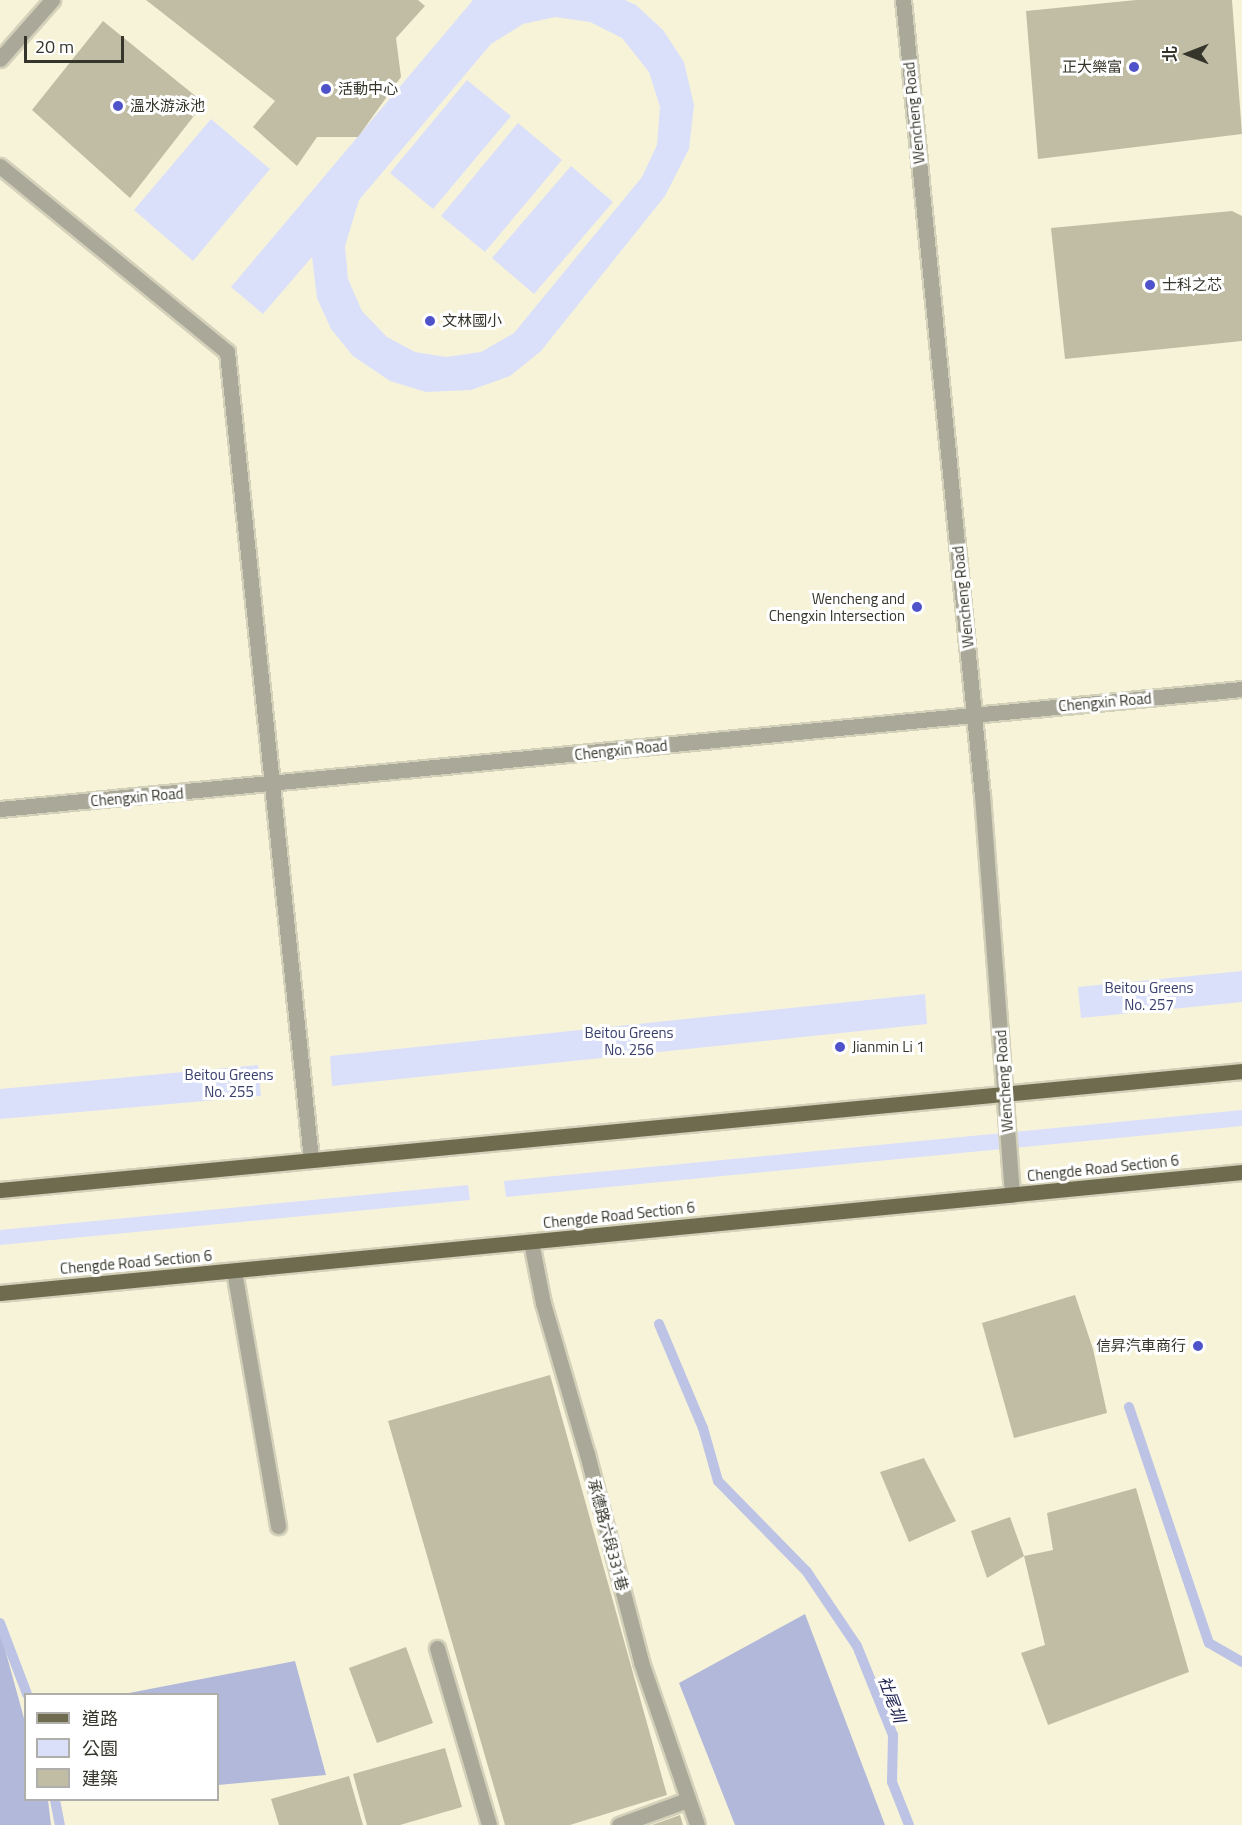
<!DOCTYPE html>
<html>
<head>
<meta charset="utf-8">
<style>
  body { margin:0 }
  #map { position:relative; width:1242px; height:1825px; overflow:hidden; background:#f7f3d9; font-family:"Titillium Web","Noto Sans TC",sans-serif }
  div>[style] { position:absolute }
  [style*='--x'] { left:calc(var(--x)*1px); top:calc(var(--y)*1px); width:calc(var(--w)*1px); rotate:calc(var(--a)*1deg) }
  .green>* { inset:0; background:#dbe0fa }
  .forest>* { inset:0; background:#b1b8d9 }
  .stream>* { height:10px; margin:-5px; padding:0 5px; transform-origin:5px; border-radius:5px; background:#bcc3e5 }
  .building>* { inset:0; background:#c0bda4 }
  .roads { filter:drop-shadow(2px 0 #d4d1ba) drop-shadow(-2px 0 #d4d1ba) drop-shadow(0 2px #d4d1ba) drop-shadow(0 -2px #d4d1ba) }
  .minor>* { height:15px; margin:-7.5px; padding:0 7.5px; transform-origin:7.5px; border-radius:7.5px; background:#aaa899 }
  .major>* { height:15px; margin:-7.5px; padding:0 7.5px; transform-origin:7.5px; border-radius:7.5px; background:#6f6b4f }
  .dots>* { width:16px; height:16px; translate:-50% -50%; box-sizing:border-box; border:3px solid #fff; border-radius:50% }
  span { translate:-50% -50%; white-space:nowrap; text-align:center; line-height:1.15; -webkit-text-stroke:6px #fff; paint-order:stroke }
  .poi-label { font-size:15px; color:#36352b }
  .right { translate:-100% -50%; text-align:right }
  .left { translate:0 -50%; text-align:left }
  .street-label { font-size:15px; color:#36352b }
  .park-label { font-size:15px; color:#3a406e }
  .water-label { font-size:16px; color:#202450; font-style:italic }
  .legend { position:absolute; left:24px; top:1693px; width:195px; height:108px; box-sizing:border-box; background:#fff; border:2px solid #afaeaa; margin:0; padding:8px 10px; list-style:none; font-size:18px; color:#36352b }
  .legend li { display:flex; align-items:center; gap:12px; height:30px }
  .legend b { width:30px; border:2px solid #afaeaa }
  .north { position:absolute; left:1158px; top:24px; width:60px; height:60px; -webkit-text-stroke:4px #fff; paint-order:stroke; rotate:270deg; font-size:16px; font-weight:700; line-height:24px; text-align:center; color:#36352b }
  .north::after { content:''; display:block; margin:auto; width:21px; height:27px; background:#36352b; clip-path:polygon(50% 0,100% 100%,50% 72%,0 100%) }
  .scale { position:absolute; left:24px; top:36px; width:100px; height:27px; box-sizing:border-box; border:3px solid #36352b; border-top:0; padding-left:8px; font-size:18px; line-height:21px; white-space:nowrap; color:#36352b; -webkit-text-stroke:4px #fff; paint-order:stroke }
</style>
</head>
<body>
<div id="map">
  <div class="green">
    <div style="clip-path:polygon(evenodd,473px 0,625px 0,636px 5px,663px 30px,684px 62px,694px 105px,689px 149px,665px 196px,541px 351px,510px 376px,471px 390px,426px 392px,390px 381px,353px 356px,331px 329px,317px 298px,312px 257px,263px 314px,231px 287px,473px 0,555px 17px,590px 22px,622px 38px,649px 72px,660px 107px,657px 145px,642px 177px,514px 333px,481px 352px,446px 357px,415px 352px,387px 337px,362px 311px,348px 279px,345px 246px,359px 200px,491px 44px,523px 24px,555px 17px)"></div>
    <div style="clip-path:polygon(467px 80px,511px 116px,433px 209px,390px 173px)"></div>
    <div style="clip-path:polygon(211px 119px,270px 169px,193px 261px,134px 210px)"></div>
    <div style="clip-path:polygon(518px 123px,562px 160px,485px 252px,441px 216px)"></div>
    <div style="clip-path:polygon(571px 166px,613px 202px,534px 294px,492px 258px)"></div>
    <div style="clip-path:polygon(1242px 971px,1242px 1002px,1081px 1018px,1078px 987px)"></div>
    <div style="clip-path:polygon(925px 994px,927px 1024px,332px 1086px,330px 1056px)"></div>
    <div style="clip-path:polygon(258px 1065px,261px 1096px,0 1119px,0 1089px)"></div>
    <div style="clip-path:polygon(1242px 1110px,1242px 1126px,506px 1197px,504px 1181px)"></div>
    <div style="clip-path:polygon(468px 1185px,470px 1200px,0 1245px,0 1230px)"></div>
  </div>
  <div class="forest">
    <div style="clip-path:polygon(805px 1614px,885px 1825px,735px 1825px,679px 1683px)"></div>
    <div style="clip-path:polygon(0 1631px,25px 1722px,26px 1800px,48px 1800px,51px 1825px,0 1825px)"></div>
    <div style="clip-path:polygon(295px 1661px,326px 1775px,218px 1785px,218px 1694px,129px 1693px)"></div>
  </div>
  <div class="stream">
    <div style="--x:659;--y:1324;--w:113;--a:67.1"></div>
    <div style="--x:703;--y:1428;--w:55;--a:74.2"></div>
    <div style="--x:718;--y:1481;--w:127;--a:45.6"></div>
    <div style="--x:807;--y:1572;--w:89;--a:56"></div>
    <div style="--x:857;--y:1646;--w:96;--a:68"></div>
    <div style="--x:893;--y:1735;--w:47;--a:91.2"></div>
    <div style="--x:892;--y:1782;--w:46;--a:68.4"></div>
    <div style="--x:1129;--y:1407;--w:249;--a:71.3"></div>
    <div style="--x:1209;--y:1643;--w:38;--a:30"></div>
    <div style="--x:0;--y:1623;--w:76;--a:69.2"></div>
    <div style="--x:55;--y:1800;--w:25;--a:79"></div>
  </div>
  <div class="building">
    <div style="clip-path:polygon(146px 0,418px 0,425px 6px,396px 38px,401px 77px,358px 137px,317px 137px,297px 166px,253px 127px,275px 101px)"></div>
    <div style="clip-path:polygon(1136px 0,1232px 0,1242px 134px,1038px 159px,1026px 11px)"></div>
    <div style="clip-path:polygon(103px 21px,204px 103px,130px 198px,32px 110px)"></div>
    <div style="clip-path:polygon(1232px 211px,1242px 216px,1242px 341px,1065px 359px,1051px 228px)"></div>
    <div style="clip-path:polygon(1075px 1295px,1093px 1349px,1107px 1413px,1014px 1438px,982px 1323px)"></div>
    <div style="clip-path:polygon(550px 1375px,667px 1795px,570px 1825px,505px 1825px,388px 1421px)"></div>
    <div style="clip-path:polygon(924px 1458px,956px 1521px,909px 1542px,880px 1472px)"></div>
    <div style="clip-path:polygon(1136px 1488px,1189px 1672px,1048px 1725px,1021px 1653px,1045px 1645px,1024px 1556px,1053px 1550px,1047px 1513px)"></div>
    <div style="clip-path:polygon(1010px 1517px,1024px 1556px,987px 1578px,971px 1531px)"></div>
    <div style="clip-path:polygon(406px 1647px,433px 1723px,377px 1743px,349px 1668px)"></div>
    <div style="clip-path:polygon(445px 1748px,462px 1807px,400px 1825px,367px 1825px,353px 1774px)"></div>
    <div style="clip-path:polygon(349px 1776px,363px 1825px,279px 1825px,271px 1799px)"></div>
    <div style="clip-path:polygon(680px 1815px,683px 1825px,652px 1825px)"></div>
  </div>
  <div class="roads">
    <div class="minor">
      <div style="--x:903;--y:0;--w:799;--a:84.33"></div>
      <div style="--x:982;--y:795;--w:401;--a:85.7"></div>
      <div style="--x:0;--y:59;--w:79;--a:-48.6"></div>
      <div style="--x:0;--y:166;--w:293;--a:39.3"></div>
      <div style="--x:227;--y:352;--w:812;--a:84.06"></div>
      <div style="--x:0;--y:809;--w:1248;--a:-5.52"></div>
      <div style="--x:531;--y:1242;--w:62;--a:78.9"></div>
      <div style="--x:543;--y:1303;--w:157;--a:73.8"></div>
      <div style="--x:587;--y:1454;--w:215;--a:75.4"></div>
      <div style="--x:641;--y:1662;--w:172;--a:71"></div>
      <div style="--x:234;--y:1271;--w:259;--a:80.2"></div>
      <div style="--x:437;--y:1648;--w:184;--a:73.6"></div>
      <div style="--x:619;--y:1825;--w:72;--a:-20.2"></div>
    </div>
    <div class="major">
      <div style="--x:0;--y:1190;--w:1248;--a:-5.47"></div>
      <div style="--x:0;--y:1293;--w:1248;--a:-5.56"></div>
    </div>
  </div>
  <div class="dots">
    <div style="left:1134px;top:67px;background:#4f53ca"></div>
    <div style="left:326px;top:89px;background:#4f53ca"></div>
    <div style="left:118px;top:106px;background:#4f53ca"></div>
    <div style="left:1150px;top:285px;background:#4f53ca"></div>
    <div style="left:430px;top:321px;background:#4f53ca"></div>
    <div style="left:917px;top:607px;background:#4f53ca"></div>
    <div style="left:840px;top:1047px;background:#4f53ca"></div>
    <div style="left:1198px;top:1346px;background:#4f53ca"></div>
  </div>
  <div class="poi-label">
    <span class="right" style="left:1122px;top:67px">正大樂富</span>
    <span class="left" style="left:338px;top:89px">活動中心</span>
    <span class="left" style="left:130px;top:106px">溫水游泳池</span>
    <span class="left" style="left:1162px;top:285px">士科之芯</span>
    <span class="left" style="left:442px;top:321px">文林國小</span>
    <span class="right" style="left:905px;top:607px">Wencheng and<br>Chengxin Intersection</span>
    <span class="left" style="left:852px;top:1047px">Jianmin Li 1</span>
    <span class="right" style="left:1186px;top:1346px">信昇汽車商行</span>
  </div>
  <div class="street-label">
    <span style="left:914px;top:113px;rotate:-96deg">Wencheng Road</span>
    <span style="left:963px;top:597px;rotate:-96deg">Wencheng Road</span>
    <span style="left:1105px;top:702px;rotate:-5deg">Chengxin Road</span>
    <span style="left:621px;top:750px;rotate:-6deg">Chengxin Road</span>
    <span style="left:137px;top:797px;rotate:-5deg">Chengxin Road</span>
    <span style="left:1004px;top:1081px;rotate:-94deg">Wencheng Road</span>
    <span style="left:1103px;top:1168px;rotate:-6deg">Chengde Road Section 6</span>
    <span style="left:619px;top:1215px;rotate:-6deg">Chengde Road Section 6</span>
    <span style="left:136px;top:1262px;rotate:-5deg">Chengde Road Section 6</span>
    <span style="left:608px;top:1535px;rotate:75deg">承德路六段331巷</span>
  </div>
  <div class="park-label">
    <span style="left:1149px;top:996px">Beitou Greens<br>No. 257</span>
    <span style="left:629px;top:1041px">Beitou Greens<br>No. 256</span>
    <span style="left:229px;top:1083px">Beitou Greens<br>No. 255</span>
  </div>
  <div class="water-label">
    <span style="left:892px;top:1699px;rotate:70deg">社尾圳</span>
  </div>
  <ul class="legend">
  <li><b style="height:8px;background:#6f6b4f"></b>道路</li>
  <li><b style="height:16px;background:#dbe0fa"></b>公園</li>
  <li><b style="height:16px;background:#c0bda4"></b>建築</li>
  </ul>
  <div class="north">北</div>
  <div class="scale">20 m</div>
</div>
</body>
</html>
